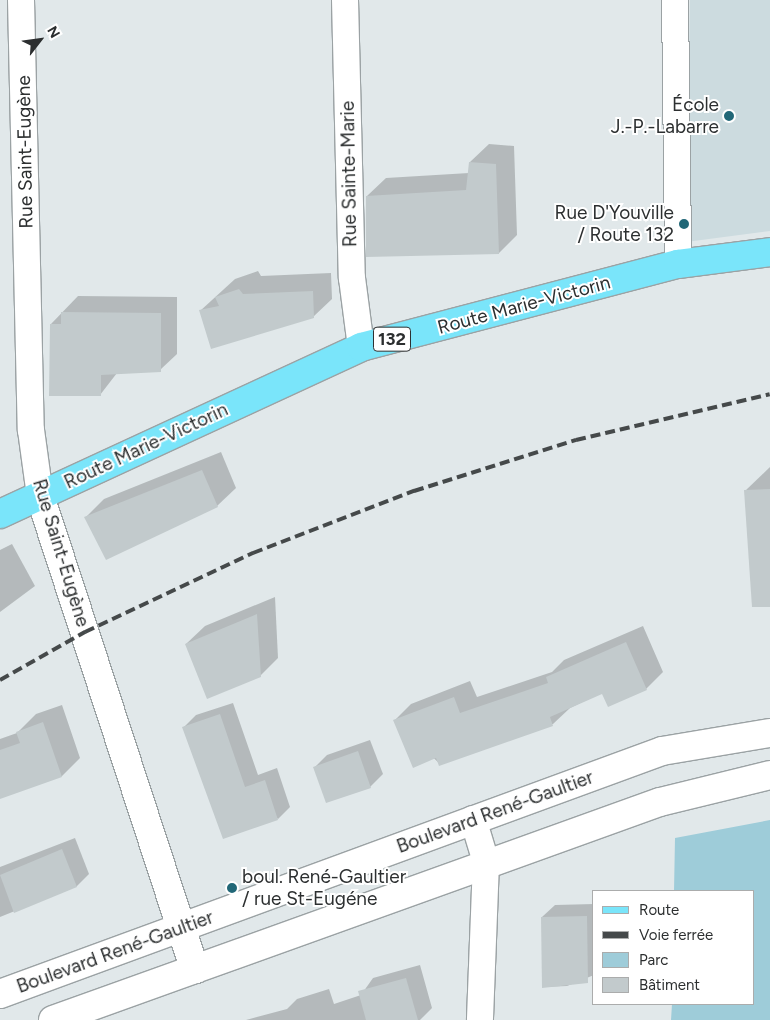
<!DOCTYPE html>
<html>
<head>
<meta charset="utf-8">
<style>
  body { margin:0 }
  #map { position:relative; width:770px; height:1020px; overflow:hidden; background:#e1e8ea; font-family:Figtree,sans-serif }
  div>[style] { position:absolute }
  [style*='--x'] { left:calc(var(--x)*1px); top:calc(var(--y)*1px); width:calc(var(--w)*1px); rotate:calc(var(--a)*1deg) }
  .built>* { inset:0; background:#ccdbdf }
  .green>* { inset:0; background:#9eccd9 }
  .shadow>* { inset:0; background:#0003 }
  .building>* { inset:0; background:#c2cacc }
  .roads { filter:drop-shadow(1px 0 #9ba2a4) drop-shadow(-1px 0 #9ba2a4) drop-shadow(0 1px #9ba2a4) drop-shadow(0 -1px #9ba2a4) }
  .minor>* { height:26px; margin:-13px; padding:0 13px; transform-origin:13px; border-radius:13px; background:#fff }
  .tertiary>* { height:28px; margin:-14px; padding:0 14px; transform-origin:14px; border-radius:14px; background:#fff }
  .primary>* { height:28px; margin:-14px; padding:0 14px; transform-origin:14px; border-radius:14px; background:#7ae5fa }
  .rail>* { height:4px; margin-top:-2px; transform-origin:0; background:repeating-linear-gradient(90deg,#45494a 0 10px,transparent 0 15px) }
  .dots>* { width:14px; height:14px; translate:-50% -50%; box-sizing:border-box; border:2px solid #fff; border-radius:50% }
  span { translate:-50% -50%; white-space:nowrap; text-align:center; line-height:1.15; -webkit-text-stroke:4px #fff; paint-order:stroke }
  .shield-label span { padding:1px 4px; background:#fff; border:1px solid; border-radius:4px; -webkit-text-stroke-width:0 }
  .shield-label { font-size:18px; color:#2c2f30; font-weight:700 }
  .poi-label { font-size:19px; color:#2c2f30 }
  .right { translate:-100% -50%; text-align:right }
  .left { translate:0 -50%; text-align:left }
  .street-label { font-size:19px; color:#2c2f30 }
  .legend { position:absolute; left:592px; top:890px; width:162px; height:115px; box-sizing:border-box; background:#fff; border:1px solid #abacac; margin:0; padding:6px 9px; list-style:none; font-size:15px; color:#2c2f30 }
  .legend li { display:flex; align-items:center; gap:10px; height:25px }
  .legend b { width:25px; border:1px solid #abacac }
  .north { position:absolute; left:15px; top:15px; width:50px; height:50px; -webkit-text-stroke:4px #fff; paint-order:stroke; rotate:60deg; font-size:14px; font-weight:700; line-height:20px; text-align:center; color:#2c2f30 }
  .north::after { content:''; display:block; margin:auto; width:18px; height:22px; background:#2c2f30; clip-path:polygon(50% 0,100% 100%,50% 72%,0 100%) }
</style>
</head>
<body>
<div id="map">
  <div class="built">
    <div style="clip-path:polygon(690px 0,770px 0,770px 231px,686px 242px)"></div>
  </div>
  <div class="green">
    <div style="clip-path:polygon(770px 820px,770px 1020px,671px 1020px,672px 1004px,754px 1004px,754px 891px,674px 891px,675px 838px)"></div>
  </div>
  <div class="shadow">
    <div style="clip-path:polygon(489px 144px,514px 146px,517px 235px,499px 253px,367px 196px,386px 178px,469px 173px,470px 162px)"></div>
    <div style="clip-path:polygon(258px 271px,261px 276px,331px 273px,332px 299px,313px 317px,200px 311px,235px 279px)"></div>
    <div style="clip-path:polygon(78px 296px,177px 297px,177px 354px,160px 370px,117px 373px,100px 395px,51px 324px)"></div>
    <div style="clip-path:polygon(221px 452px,236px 488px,217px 506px,86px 517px,104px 499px)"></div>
    <div style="clip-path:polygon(770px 467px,770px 597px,745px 491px)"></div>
    <div style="clip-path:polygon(12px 544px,35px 586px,0 612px,0 550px)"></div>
    <div style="clip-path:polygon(275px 597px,278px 658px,260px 676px,186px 644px,205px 626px)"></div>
    <div style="clip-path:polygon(643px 626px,663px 672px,646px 689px,603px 692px,570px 708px,553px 724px,440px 764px,394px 721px,411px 704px,470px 681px,477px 697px,552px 672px,564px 660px)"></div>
    <div style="clip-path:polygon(233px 703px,258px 775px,277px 768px,290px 807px,278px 819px,183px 728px,196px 715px)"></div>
    <div style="clip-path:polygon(62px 705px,80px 758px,62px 776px,0 797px,0 739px,17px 733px,36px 714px)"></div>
    <div style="clip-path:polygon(370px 740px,383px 774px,370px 787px,315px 767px,327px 755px)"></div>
    <div style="clip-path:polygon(75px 838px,89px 874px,77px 886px,0 917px,0 867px)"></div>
    <div style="clip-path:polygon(594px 904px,594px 975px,567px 986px,543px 987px,542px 917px,555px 905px)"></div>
    <div style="clip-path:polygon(420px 965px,432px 1008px,420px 1020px,246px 1020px,287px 1009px,297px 999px,329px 989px,334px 1004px,361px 995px,373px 978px)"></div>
  </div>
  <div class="building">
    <div style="clip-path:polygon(469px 162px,496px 164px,499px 254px,366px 257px,366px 196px,466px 190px)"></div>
    <div style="clip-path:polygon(239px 289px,243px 294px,313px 291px,314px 318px,211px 349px,199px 310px,219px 306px,215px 297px)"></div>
    <div style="clip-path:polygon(61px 312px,161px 313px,161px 372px,101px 375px,101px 396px,49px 396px,50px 324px,61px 324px)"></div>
    <div style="clip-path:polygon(202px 470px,218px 507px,106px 560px,84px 517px)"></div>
    <div style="clip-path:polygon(770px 489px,770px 607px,752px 607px,744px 490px)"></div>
    <div style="clip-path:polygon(257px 614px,261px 677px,207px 699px,185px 644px)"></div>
    <div style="clip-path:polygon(626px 642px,647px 690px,608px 707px,602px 694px,550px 717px,553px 726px,439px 766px,436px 758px,413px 768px,393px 720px,454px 697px,460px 713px,548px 683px,546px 677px)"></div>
    <div style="clip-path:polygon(220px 714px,245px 787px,265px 780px,278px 820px,223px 839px,182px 727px)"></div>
    <div style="clip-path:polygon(43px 722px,62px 777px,0 799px,0 750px,20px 743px,16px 732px)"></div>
    <div style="clip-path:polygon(358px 751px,371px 788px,326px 803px,313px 767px)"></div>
    <div style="clip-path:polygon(62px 849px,77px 887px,14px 913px,0 875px)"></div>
    <div style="clip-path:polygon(587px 916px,588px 983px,542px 988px,541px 917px)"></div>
    <div style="clip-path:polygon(406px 978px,418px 1020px,366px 1020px,358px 991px)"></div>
  </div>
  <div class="roads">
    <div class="minor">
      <div style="--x:21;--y:0;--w:430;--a:88.7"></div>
      <div style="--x:31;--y:430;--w:67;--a:82.2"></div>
      <div style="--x:345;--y:0;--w:278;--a:88.6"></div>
      <div style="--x:352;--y:278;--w:70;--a:82.6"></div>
      <div style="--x:675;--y:0;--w:264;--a:89.3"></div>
      <div style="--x:473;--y:819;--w:45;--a:73.2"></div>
      <div style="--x:486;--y:862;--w:158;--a:92.2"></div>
    </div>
    <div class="tertiary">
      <div style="--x:40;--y:496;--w:498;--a:71.9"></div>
      <div style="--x:0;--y:994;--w:705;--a:-20.16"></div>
      <div style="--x:662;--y:751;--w:109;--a:-9.5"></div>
      <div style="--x:53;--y:1020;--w:645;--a:-19.76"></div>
      <div style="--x:660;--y:802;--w:113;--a:-13.8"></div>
    </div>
    <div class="primary">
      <div style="--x:0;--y:514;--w:398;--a:-24.8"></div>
      <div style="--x:361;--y:347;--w:328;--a:-14.7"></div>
      <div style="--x:678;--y:264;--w:93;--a:-7.4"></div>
    </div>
  </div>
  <div class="rail">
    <div style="--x:0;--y:680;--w:98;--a:-29.5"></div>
    <div style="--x:85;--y:632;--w:186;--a:-25.2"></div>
    <div style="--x:253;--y:553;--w:173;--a:-21.1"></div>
    <div style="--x:414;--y:491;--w:170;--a:-17.5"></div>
    <div style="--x:576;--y:440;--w:199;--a:-13.3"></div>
  </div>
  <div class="dots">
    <div style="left:729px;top:116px;background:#216777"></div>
    <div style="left:684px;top:224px;background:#216777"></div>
    <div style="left:232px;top:888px;background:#216777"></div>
  </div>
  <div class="shield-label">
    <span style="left:392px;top:339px">132</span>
  </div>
  <div class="poi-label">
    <span class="right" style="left:719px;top:116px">École<br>J.-P.-Labarre</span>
    <span class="right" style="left:674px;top:224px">Rue D'Youville<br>/ Route 132</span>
    <span class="left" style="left:242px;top:888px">boul. René-Gaultier<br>/ rue St-Eugéne</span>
  </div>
  <div class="street-label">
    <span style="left:25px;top:152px;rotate:-91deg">Rue Saint-Eugène</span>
    <span style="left:349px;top:174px;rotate:-91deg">Rue Sainte-Marie</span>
    <span style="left:524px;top:305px;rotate:-15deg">Route Marie-Victorin</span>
    <span style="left:146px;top:446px;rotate:-25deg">Route Marie-Victorin</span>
    <span style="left:61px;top:553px;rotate:73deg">Rue Saint-Eugène</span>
    <span style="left:495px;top:812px;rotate:-20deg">Boulevard René-Gaultier</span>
    <span style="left:115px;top:952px;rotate:-20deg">Boulevard René-Gaultier</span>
  </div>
  <ul class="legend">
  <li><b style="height:6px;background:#7ae5fa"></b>Route</li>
  <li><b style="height:6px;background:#45494a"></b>Voie ferrée</li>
  <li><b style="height:14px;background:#9eccd9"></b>Parc</li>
  <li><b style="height:14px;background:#c2cacc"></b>Bâtiment</li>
  </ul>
  <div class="north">N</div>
</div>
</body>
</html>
